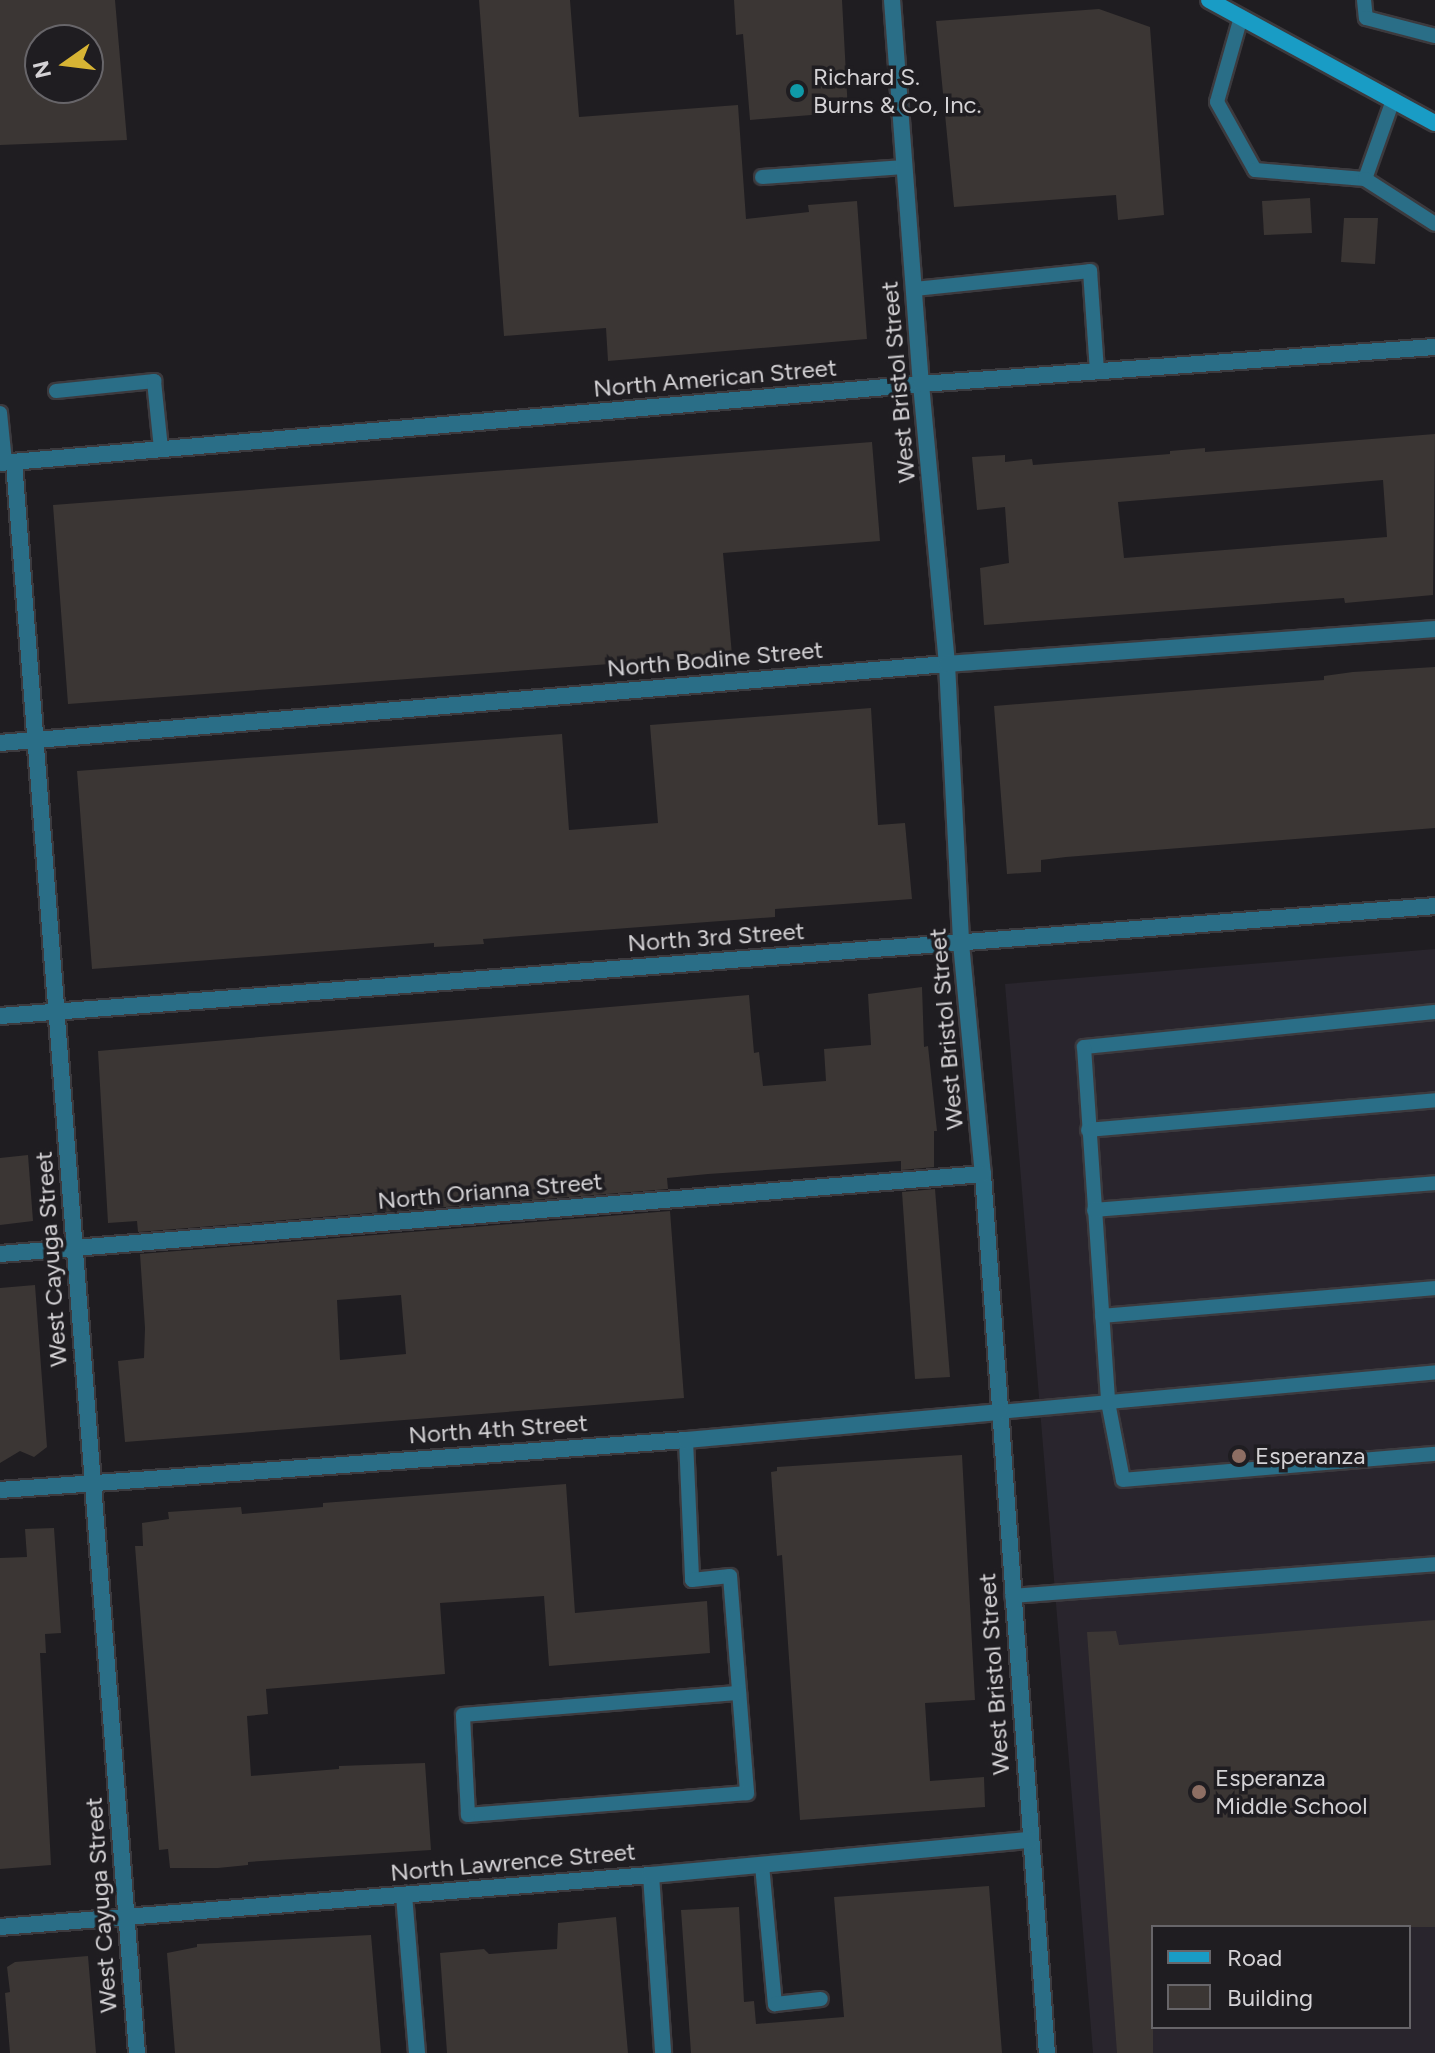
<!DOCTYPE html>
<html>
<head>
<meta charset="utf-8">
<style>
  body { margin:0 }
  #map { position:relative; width:1435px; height:2053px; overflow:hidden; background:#1f1d21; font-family:Figtree,sans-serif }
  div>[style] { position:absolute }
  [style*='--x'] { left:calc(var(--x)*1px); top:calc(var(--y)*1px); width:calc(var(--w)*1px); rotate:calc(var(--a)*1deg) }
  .built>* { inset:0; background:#29252d }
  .building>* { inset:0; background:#3b3634 }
  .roads { filter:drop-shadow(2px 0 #3c3a3e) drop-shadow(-2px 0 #3c3a3e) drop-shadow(0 2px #3c3a3e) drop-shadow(0 -2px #3c3a3e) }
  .lane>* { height:14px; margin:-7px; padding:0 7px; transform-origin:7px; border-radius:7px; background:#2a6e87 }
  .street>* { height:16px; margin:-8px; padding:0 8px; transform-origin:8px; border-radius:8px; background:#2a6e87 }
  .secondary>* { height:16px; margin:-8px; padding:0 8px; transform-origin:8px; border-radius:8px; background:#199cc5 }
  .dots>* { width:22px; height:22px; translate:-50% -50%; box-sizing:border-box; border:4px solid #1f1d21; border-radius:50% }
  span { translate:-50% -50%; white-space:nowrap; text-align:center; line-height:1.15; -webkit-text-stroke:7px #1f1d21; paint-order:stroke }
  .poi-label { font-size:24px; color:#d4d2d5 }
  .left { translate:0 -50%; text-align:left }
  .street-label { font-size:24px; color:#d4d2d5 }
  .legend { position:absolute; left:1151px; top:1925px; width:260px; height:104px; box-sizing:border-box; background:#1f1d21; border:2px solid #676569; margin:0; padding:10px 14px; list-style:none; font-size:24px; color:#d4d2d5 }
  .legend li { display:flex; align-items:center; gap:16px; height:40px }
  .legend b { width:40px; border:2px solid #676569 }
  .north { position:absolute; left:24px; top:24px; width:80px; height:80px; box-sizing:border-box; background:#1f1d21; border:2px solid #676569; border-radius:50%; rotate:256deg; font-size:22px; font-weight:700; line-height:32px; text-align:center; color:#d4d2d5 }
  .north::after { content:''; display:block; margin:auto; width:28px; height:36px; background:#d7b434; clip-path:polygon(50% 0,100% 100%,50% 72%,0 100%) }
</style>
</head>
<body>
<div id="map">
  <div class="built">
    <div style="clip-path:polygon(evenodd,1435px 949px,1435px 2053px,1093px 2053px,1005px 984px,1435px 949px,1153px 1927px,1409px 1927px,1409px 2027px,1153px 2027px,1153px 1927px)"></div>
  </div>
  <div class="building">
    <div style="clip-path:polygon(evenodd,0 0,115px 0,127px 140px,0 145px,0 0,40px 40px,88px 40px,88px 88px,40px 88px,40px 40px)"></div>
    <div style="clip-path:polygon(479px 0,570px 0,579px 117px,738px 105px,746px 219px,809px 212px,808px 205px,857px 201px,867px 339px,608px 361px,606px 328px,504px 336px)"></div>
    <div style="clip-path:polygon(734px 0,842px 0,848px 112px,750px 120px,743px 34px,736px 35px)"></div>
    <div style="clip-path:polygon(1099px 9px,1150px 27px,1164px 215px,1118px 220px,1116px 195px,954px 207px,936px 21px)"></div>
    <div style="clip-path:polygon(1310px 198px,1312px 233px,1264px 235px,1262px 201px)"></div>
    <div style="clip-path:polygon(1344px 218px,1378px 218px,1375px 264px,1341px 262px)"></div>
    <div style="clip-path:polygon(evenodd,1435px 434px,1433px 595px,1345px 603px,1344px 598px,984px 625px,980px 568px,1009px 563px,1005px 507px,977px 510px,972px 457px,1005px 455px,1005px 462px,1032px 459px,1033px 465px,1170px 454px,1170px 451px,1205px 448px,1205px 452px,1435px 434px,1383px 480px,1387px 537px,1124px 558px,1118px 502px,1383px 480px)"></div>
    <div style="clip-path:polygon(872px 442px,880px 541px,723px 553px,732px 655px,68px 704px,53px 505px)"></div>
    <div style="clip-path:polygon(1435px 667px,1435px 828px,1066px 857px,1041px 860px,1041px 872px,1007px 874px,994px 706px,1324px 680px,1324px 676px,1353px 672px)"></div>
    <div style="clip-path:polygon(871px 708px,878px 825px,905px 823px,912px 899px,775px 909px,775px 917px,483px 939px,484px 944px,434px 947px,434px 943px,92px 969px,77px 771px,562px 734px,569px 830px,658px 823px,650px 725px)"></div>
    <div style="clip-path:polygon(922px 987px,924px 1047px,928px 1046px,937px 1131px,934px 1131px,934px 1167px,901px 1170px,901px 1161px,708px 1174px,667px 1178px,668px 1189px,138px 1232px,137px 1221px,108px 1223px,98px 1051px,749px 995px,754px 1053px,759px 1052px,763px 1086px,826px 1081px,824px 1049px,871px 1045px,868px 994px)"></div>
    <div style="clip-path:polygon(28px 1155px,33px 1221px,0 1225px,0 1158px)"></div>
    <div style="clip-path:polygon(935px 1189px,950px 1377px,915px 1379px,902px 1192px)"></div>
    <div style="clip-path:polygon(evenodd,670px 1211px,684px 1398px,125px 1442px,118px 1361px,144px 1358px,145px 1328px,140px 1254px,670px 1211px,401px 1295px,406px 1354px,340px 1360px,337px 1300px,401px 1295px)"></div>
    <div style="clip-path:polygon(35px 1285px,47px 1447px,34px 1457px,20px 1451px,0 1463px,0 1288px)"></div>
    <div style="clip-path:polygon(962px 1455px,975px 1700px,925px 1703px,930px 1781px,984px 1777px,985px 1807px,800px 1820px,782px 1555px,777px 1556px,771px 1472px,777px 1471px,777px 1467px)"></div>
    <div style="clip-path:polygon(566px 1484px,575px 1613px,707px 1601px,710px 1653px,549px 1666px,544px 1596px,440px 1603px,445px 1674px,266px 1689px,268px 1714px,247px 1716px,251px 1776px,339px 1769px,339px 1766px,425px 1763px,431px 1850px,248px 1862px,248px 1865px,218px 1868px,170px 1868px,168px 1849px,159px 1850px,135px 1546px,143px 1546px,142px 1523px,169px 1519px,168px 1512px,241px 1507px,242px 1514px,323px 1507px,323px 1503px)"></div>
    <div style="clip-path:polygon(54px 1528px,61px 1633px,45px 1634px,46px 1653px,40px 1653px,51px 1865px,0 1869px,0 1558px,27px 1557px,25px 1529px)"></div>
    <div style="clip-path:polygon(1435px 1620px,1435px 1927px,1153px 1927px,1153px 2053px,1117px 2053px,1087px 1632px,1116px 1631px,1119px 1645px)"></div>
    <div style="clip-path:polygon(989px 1886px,1002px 2053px,691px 2053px,681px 1910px,739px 1907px,744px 2002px,754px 2001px,756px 2024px,844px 2017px,834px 1897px)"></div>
    <div style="clip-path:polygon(616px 1917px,628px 2053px,447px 2053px,440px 1953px,484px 1949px,489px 1954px,557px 1949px,558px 1923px)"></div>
    <div style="clip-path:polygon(371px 1935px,381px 2053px,175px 2053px,167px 1953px,197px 1947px,197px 1944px)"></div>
    <div style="clip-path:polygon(88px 1956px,96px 2053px,10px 2053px,5px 1993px,10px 1992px,7px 1967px,15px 1962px)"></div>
  </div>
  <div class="roads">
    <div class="lane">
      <div style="--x:1364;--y:0;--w:18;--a:84"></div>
      <div style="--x:1366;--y:18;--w:71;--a:14.6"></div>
      <div style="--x:1241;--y:17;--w:88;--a:105.8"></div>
      <div style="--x:1217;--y:102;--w:78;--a:60.8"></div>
      <div style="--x:1255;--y:170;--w:110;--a:4.7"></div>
      <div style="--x:1393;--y:100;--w:84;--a:109.5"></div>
      <div style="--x:1365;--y:179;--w:83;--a:32.7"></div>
      <div style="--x:762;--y:177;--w:143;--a:-4"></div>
      <div style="--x:914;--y:289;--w:177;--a:-5.8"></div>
      <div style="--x:1090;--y:271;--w:100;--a:86"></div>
      <div style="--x:56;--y:391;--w:99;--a:-5.8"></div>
      <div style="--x:154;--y:381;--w:68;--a:84.1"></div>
      <div style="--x:0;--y:413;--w:49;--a:84.2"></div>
      <div style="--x:1435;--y:1012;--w:353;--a:174.3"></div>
      <div style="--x:1084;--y:1047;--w:356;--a:86.1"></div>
      <div style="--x:1108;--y:1402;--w:79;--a:79.1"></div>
      <div style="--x:1123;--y:1480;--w:313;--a:-4.8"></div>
      <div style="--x:1088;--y:1130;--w:348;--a:-4.9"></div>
      <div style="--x:1094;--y:1210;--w:342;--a:-4.5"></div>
      <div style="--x:1102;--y:1316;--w:334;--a:-4.8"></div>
      <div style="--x:999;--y:1412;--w:438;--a:-5.2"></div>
      <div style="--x:686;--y:1440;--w:140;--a:87.5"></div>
      <div style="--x:692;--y:1580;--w:38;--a:-6"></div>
      <div style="--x:730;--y:1576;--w:218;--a:85.5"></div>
      <div style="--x:747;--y:1793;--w:280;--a:175.5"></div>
      <div style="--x:468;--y:1815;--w:100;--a:-92.9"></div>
      <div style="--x:463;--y:1715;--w:277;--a:-4.6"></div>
      <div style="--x:1012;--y:1596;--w:424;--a:-4.3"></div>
      <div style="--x:762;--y:1865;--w:140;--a:84.7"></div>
      <div style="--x:775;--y:2004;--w:46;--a:-6.2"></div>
    </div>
    <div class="street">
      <div style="--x:892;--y:0;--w:385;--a:85.7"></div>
      <div style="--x:921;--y:384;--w:281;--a:84.7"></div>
      <div style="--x:947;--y:664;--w:279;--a:87.1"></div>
      <div style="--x:961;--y:943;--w:232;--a:84.6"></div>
      <div style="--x:983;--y:1174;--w:881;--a:85.84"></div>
      <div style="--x:14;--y:462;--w:1596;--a:85.58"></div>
      <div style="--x:0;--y:463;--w:924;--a:-4.9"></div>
      <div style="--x:921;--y:384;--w:515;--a:-4.12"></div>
      <div style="--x:0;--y:743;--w:950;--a:-4.77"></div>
      <div style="--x:947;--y:664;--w:489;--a:-4.1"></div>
      <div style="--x:0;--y:1016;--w:1439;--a:-4.38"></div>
      <div style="--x:0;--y:1254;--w:986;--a:-4.65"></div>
      <div style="--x:0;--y:1490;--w:688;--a:-4.17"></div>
      <div style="--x:686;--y:1440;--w:314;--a:-5.1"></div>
      <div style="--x:651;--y:1875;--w:178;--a:86.1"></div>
      <div style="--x:404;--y:1895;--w:159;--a:85.3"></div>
      <div style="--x:0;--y:1927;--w:653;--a:-4.57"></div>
      <div style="--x:651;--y:1875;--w:381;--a:-5.3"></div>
    </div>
    <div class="secondary">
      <div style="--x:1209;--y:0;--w:257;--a:28.6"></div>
    </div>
  </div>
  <div class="dots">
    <div style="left:797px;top:91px;background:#0f9aa8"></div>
    <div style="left:1239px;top:1456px;background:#8d6e63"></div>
    <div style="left:1199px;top:1792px;background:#8d6e63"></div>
  </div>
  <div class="poi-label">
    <span class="left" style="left:813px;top:91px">Richard S.<br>Burns &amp; Co, Inc.</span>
    <span class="left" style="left:1255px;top:1456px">Esperanza</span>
    <span class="left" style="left:1215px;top:1792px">Esperanza<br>Middle School</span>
  </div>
  <div class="street-label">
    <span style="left:715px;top:378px;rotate:-5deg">North American Street</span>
    <span style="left:898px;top:382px;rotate:-95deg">West Bristol Street</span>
    <span style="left:715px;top:659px;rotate:-5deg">North Bodine Street</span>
    <span style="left:716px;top:937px;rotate:-4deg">North 3rd Street</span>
    <span style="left:946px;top:1029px;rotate:-95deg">West Bristol Street</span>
    <span style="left:490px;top:1191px;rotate:-5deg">North Orianna Street</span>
    <span style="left:51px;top:1259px;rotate:-94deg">West Cayuga Street</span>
    <span style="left:498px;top:1429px;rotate:-4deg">North 4th Street</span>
    <span style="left:994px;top:1674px;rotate:-94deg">West Bristol Street</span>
    <span style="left:513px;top:1862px;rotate:-5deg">North Lawrence Street</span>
    <span style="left:101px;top:1905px;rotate:-94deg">West Cayuga Street</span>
  </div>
  <ul class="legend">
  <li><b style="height:10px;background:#199cc5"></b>Road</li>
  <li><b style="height:22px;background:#3b3634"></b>Building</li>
  </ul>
  <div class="north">N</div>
</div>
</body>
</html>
